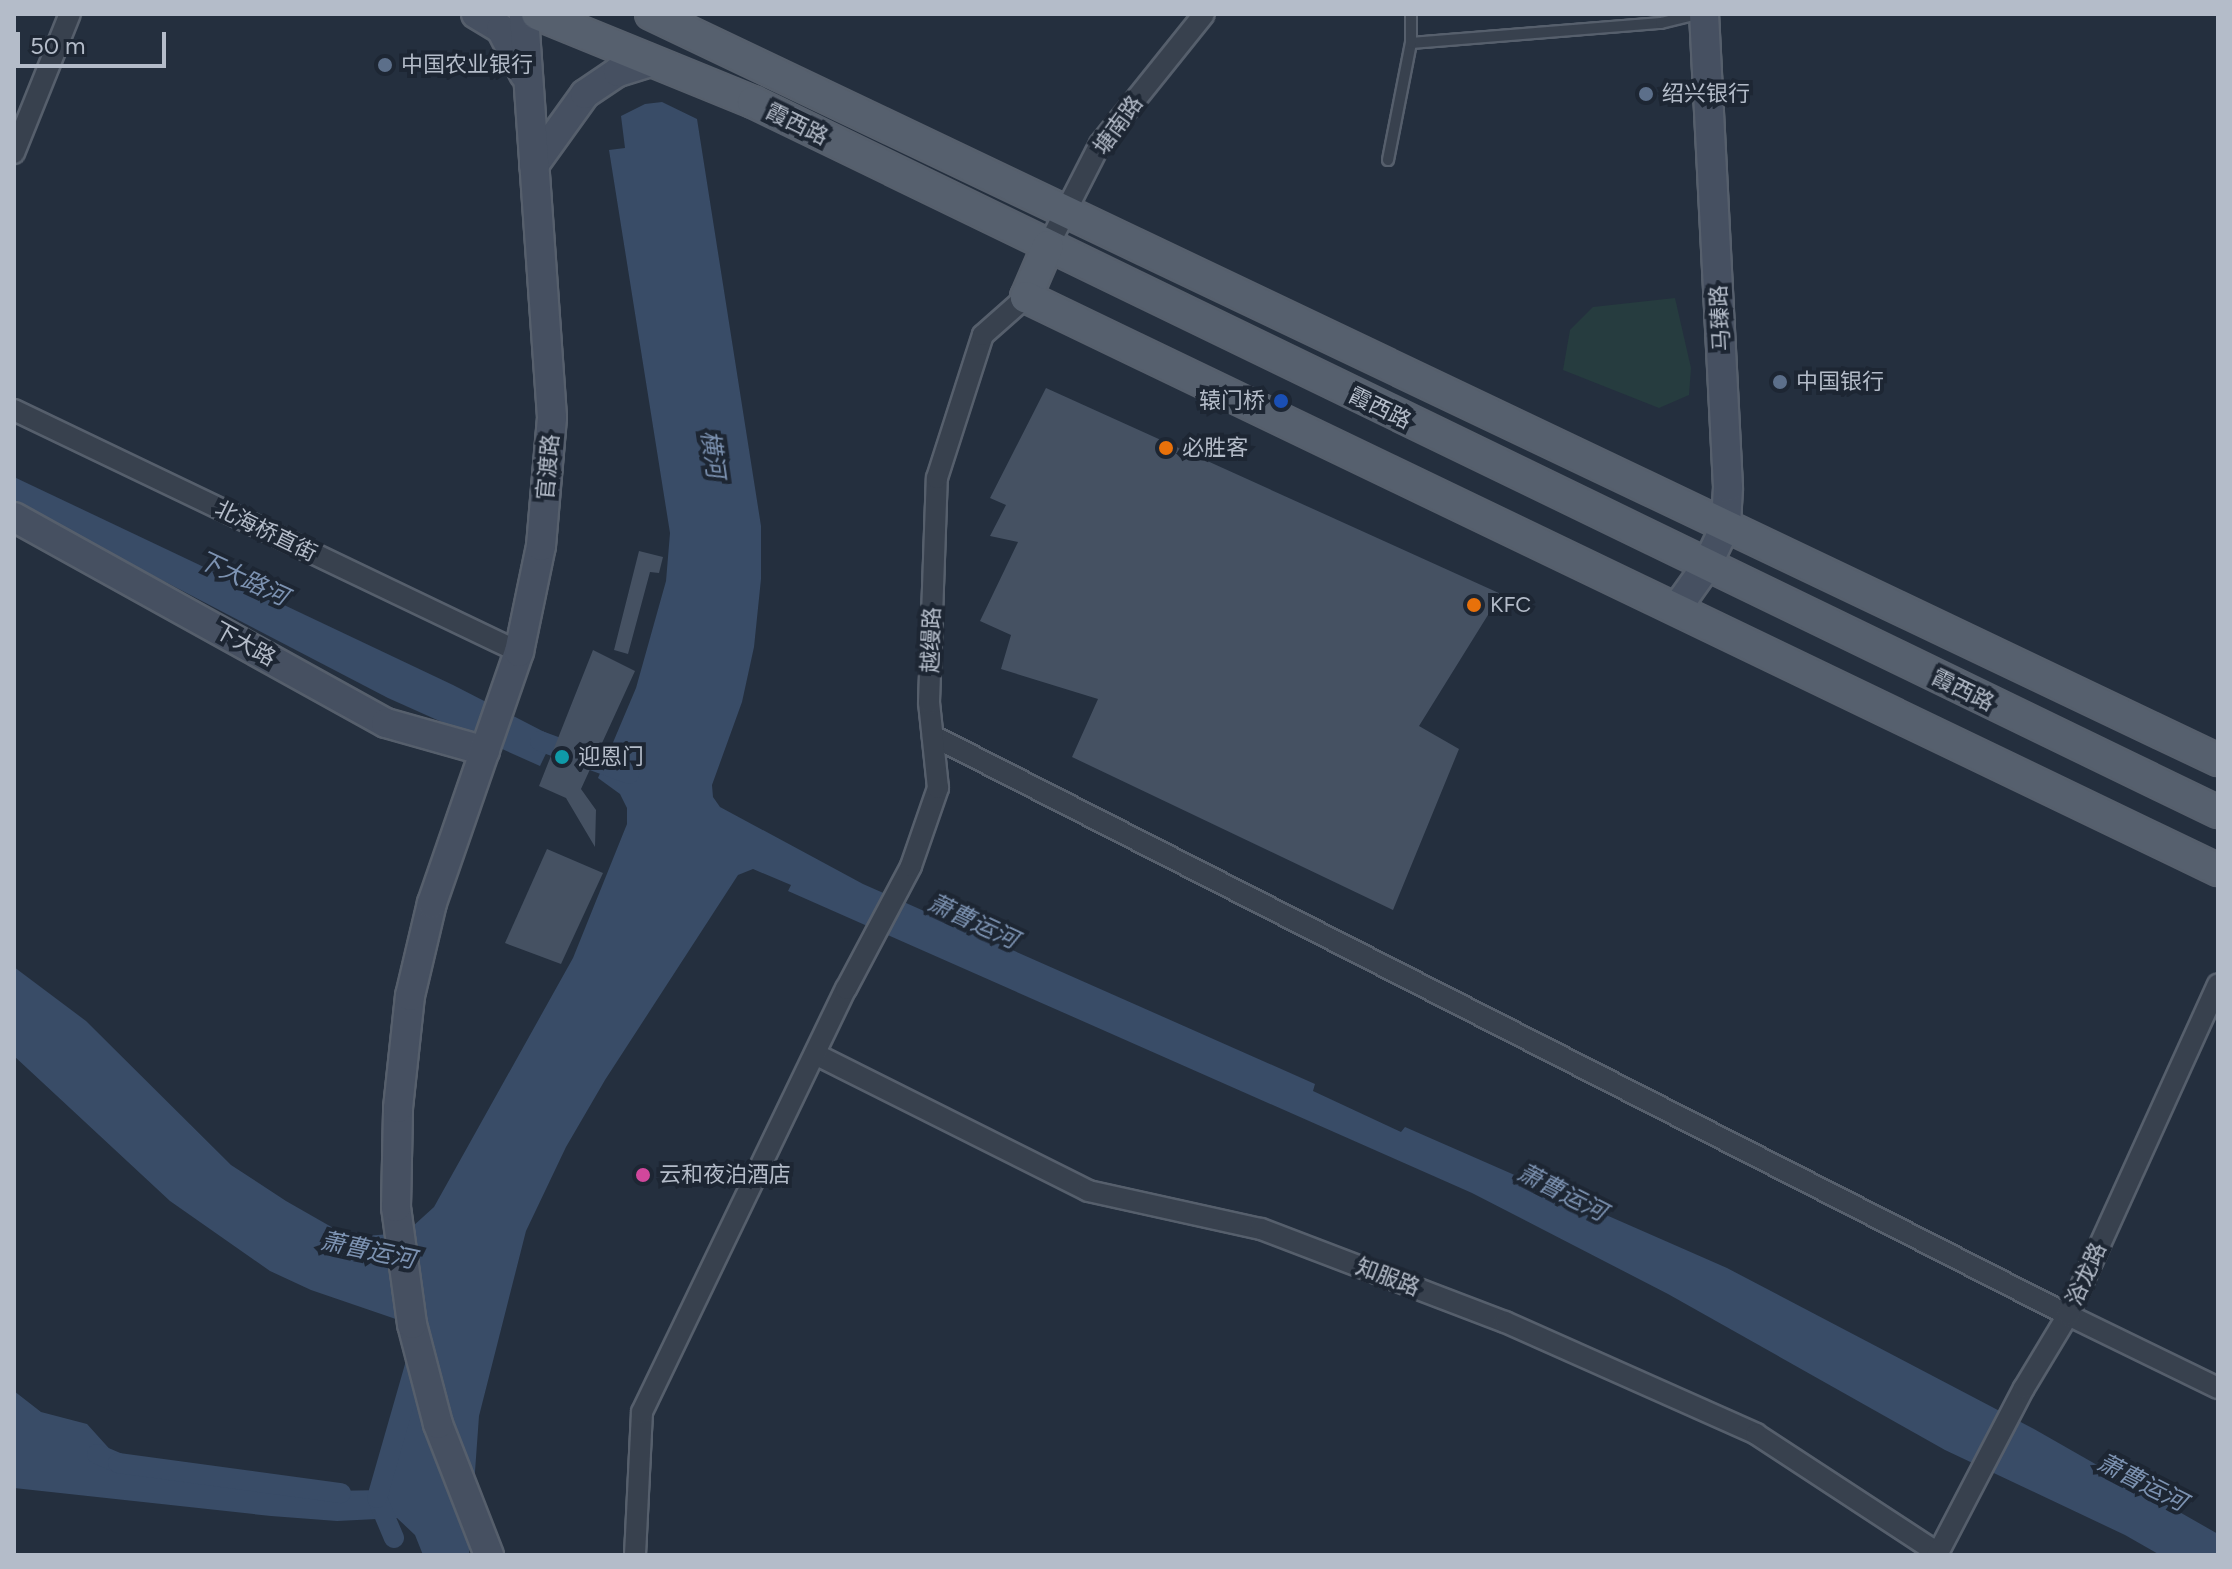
<!DOCTYPE html>
<html>
<head>
<meta charset="utf-8">
<style>
  body { margin:0 }
  #map { position:relative; width:2232px; height:1569px; overflow:hidden; background:#242f3e; font-family:Figtree,"Noto Sans SC",sans-serif }
  div>[style] { position:absolute }
  [style*='--x'] { left:calc(var(--x)*1px); top:calc(var(--y)*1px); width:calc(var(--w)*1px); rotate:calc(var(--a)*1deg) }
  .green>* { inset:0; background:#263c3f }
  .water>* { inset:0; background:#394c67 }
  .canal>* { height:20px; margin:-10px; padding:0 10px; transform-origin:10px; border-radius:10px; background:#394c67 }
  .building>* { inset:0; background:#455162 }
  .roads { filter:drop-shadow(2px 0 #565f6c) drop-shadow(-2px 0 #565f6c) drop-shadow(0 2px #565f6c) drop-shadow(0 -2px #565f6c) }
  .lane>* { height:10px; margin:-5px; padding:0 5px; transform-origin:5px; border-radius:5px; background:#38414e }
  .street>* { height:20px; margin:-10px; padding:0 10px; transform-origin:10px; border-radius:10px; background:#38414e }
  .secondary>* { height:28px; margin:-14px; padding:0 14px; transform-origin:14px; border-radius:14px; background:#465061 }
  .primary>* { height:30px; margin:-15px; padding:0 15px; transform-origin:15px; border-radius:15px; background:#56606e }
  .dots>* { width:22px; height:22px; translate:-50% -50%; box-sizing:border-box; border:4px solid #1d2633; border-radius:50% }
  span { translate:-50% -50%; white-space:nowrap; text-align:center; line-height:1.15; -webkit-text-stroke:8px #1d2633; paint-order:stroke }
  .poi-label { font-size:22px; color:#b4bcc9 }
  .left { translate:0 -50%; text-align:left }
  .right { translate:-100% -50%; text-align:right }
  .street-label { font-size:22px; color:#b4bcc9 }
  .water-label { font-size:24px; color:#7c92b1; font-style:italic }
  .frame { position:absolute; inset:0; border:16px solid #b4bcc9; pointer-events:none }
  .scale { position:absolute; left:16px; top:32px; width:150px; height:36px; box-sizing:border-box; border:4px solid #b4bcc9; border-top:0; padding-left:10px; font-size:24px; line-height:28px; white-space:nowrap; color:#b4bcc9; -webkit-text-stroke:6px #1d2633; paint-order:stroke }
</style>
</head>
<body>
<div id="map">
  <div class="green">
    <div style="clip-path:polygon(1675px 298px,1691px 368px,1689px 395px,1659px 408px,1563px 370px,1570px 330px,1593px 307px)"></div>
  </div>
  <div class="water">
    <div style="clip-path:polygon(662px 102px,697px 119px,761px 526px,761px 579px,754px 647px,742px 702px,712px 785px,713px 797px,720px 807px,863px 884px,1315px 1084px,1313px 1091px,1401px 1132px,1405px 1127px,1727px 1268px,2034px 1429px,2218px 1534px,2218px 1555px,2160px 1555px,2125px 1535px,1945px 1450px,1668px 1294px,1472px 1193px,788px 891px,791px 885px,753px 869px,738px 875px,605px 1080px,566px 1147px,526px 1231px,479px 1416px,469px 1555px,423px 1555px,415px 1535px,397px 1518px,337px 1521px,271px 1516px,14px 1488px,14px 1391px,41px 1412px,87px 1424px,124px 1465px,150px 1476px,329px 1491px,385px 1490px,427px 1353px,422px 1328px,311px 1290px,270px 1271px,170px 1201px,14px 1056px,14px 967px,86px 1021px,231px 1165px,286px 1201px,335px 1229px,364px 1236px,391px 1234px,412px 1227px,434px 1207px,573px 958px,627px 824px,627px 808px,620px 794px,598px 778px,636px 688px,666px 581px,670px 533px,609px 150px,625px 148px,621px 116px,645px 104px)"></div>
    <div style="clip-path:polygon(14px 477px,453px 685px,554px 737px,540px 766px,388px 698px,14px 503px)"></div>
  </div>
  <div class="canal">
    <div style="--x:540;--y:741;--w:95;--a:20.3"></div>
    <div style="--x:97;--y:1454;--w:23;--a:23"></div>
    <div style="--x:118;--y:1463;--w:225;--a:7.7"></div>
    <div style="--x:394;--y:1538;--w:43;--a:-113"></div>
    <div style="--x:377;--y:1498;--w:152;--a:-74"></div>
  </div>
  <div class="building">
    <div style="clip-path:polygon(1046px 388px,1501px 594px,1419px 726px,1459px 749px,1393px 910px,1072px 757px,1098px 699px,1001px 669px,1011px 635px,980px 621px,1018px 542px,990px 536px,1006px 505px,990px 498px)"></div>
    <div style="clip-path:polygon(639px 551px,663px 557px,659px 573px,650px 572px,628px 654px,614px 650px)"></div>
    <div style="clip-path:polygon(593px 650px,635px 671px,581px 789px,596px 810px,595px 847px,566px 798px,539px 786px)"></div>
    <div style="clip-path:polygon(547px 849px,603px 873px,561px 964px,505px 943px)"></div>
  </div>
  <div class="roads">
    <div class="lane">
      <div style="--x:1411;--y:43;--w:251;--a:-4.6"></div>
      <div style="--x:1661;--y:23;--w:38;--a:-14"></div>
      <div style="--x:1388;--y:160;--w:119;--a:-78.9"></div>
      <div style="--x:1411;--y:43;--w:29;--a:-90"></div>
    </div>
    <div class="street">
      <div style="--x:14;--y:153;--w:150;--a:-68.1"></div>
      <div style="--x:1048;--y:246;--w:114;--a:-63"></div>
      <div style="--x:1100;--y:144;--w:166;--a:-51.3"></div>
      <div style="--x:14;--y:410;--w:560;--a:25.6"></div>
      <div style="--x:933;--y:736;--w:1274;--a:27.03"></div>
      <div style="--x:2068;--y:1315;--w:167;--a:26"></div>
      <div style="--x:815;--y:1054;--w:305;--a:26.6"></div>
      <div style="--x:1088;--y:1191;--w:177;--a:12.4"></div>
      <div style="--x:1261;--y:1229;--w:261;--a:20.9"></div>
      <div style="--x:1505;--y:1322;--w:275;--a:24"></div>
      <div style="--x:1756;--y:1434;--w:217;--a:33.2"></div>
      <div style="--x:635;--y:1555;--w:143;--a:-87.2"></div>
      <div style="--x:642;--y:1412;--w:470;--a:-64.3"></div>
      <div style="--x:846;--y:989;--w:139;--a:-62.1"></div>
      <div style="--x:911;--y:866;--w:83;--a:-70.9"></div>
      <div style="--x:938;--y:788;--w:86;--a:-96"></div>
      <div style="--x:929;--y:702;--w:224;--a:-88"></div>
      <div style="--x:937;--y:478;--w:150;--a:-72.2"></div>
      <div style="--x:983;--y:335;--w:57;--a:-41.5"></div>
      <div style="--x:1937;--y:1555;--w:188;--a:-62.5"></div>
      <div style="--x:2024;--y:1388;--w:85;--a:-58.9"></div>
      <div style="--x:2068;--y:1315;--w:363;--a:-65.6"></div>
    </div>
    <div class="secondary">
      <div style="--x:476;--y:14;--w:29;--a:31"></div>
      <div style="--x:501;--y:29;--w:51;--a:62.9"></div>
      <div style="--x:534;--y:165;--w:87;--a:-54.3"></div>
      <div style="--x:585;--y:94;--w:40;--a:-34"></div>
      <div style="--x:618;--y:72;--w:37;--a:-17"></div>
      <div style="--x:14;--y:517;--w:425;--a:29"></div>
      <div style="--x:386;--y:723;--w:103;--a:15.8"></div>
      <div style="--x:1676;--y:609;--w:52;--a:-54.5"></div>
      <div style="--x:1706;--y:567;--w:47;--a:-64.5"></div>
      <div style="--x:1726;--y:525;--w:38;--a:-87"></div>
      <div style="--x:1728;--y:487;--w:474;--a:-92.9"></div>
      <div style="--x:489;--y:1555;--w:141;--a:-111.3"></div>
      <div style="--x:438;--y:1424;--w:103;--a:-104.6"></div>
      <div style="--x:412;--y:1324;--w:118;--a:-97.8"></div>
      <div style="--x:396;--y:1207;--w:99;--a:-88.8"></div>
      <div style="--x:398;--y:1108;--w:113;--a:-83.9"></div>
      <div style="--x:410;--y:996;--w:96;--a:-76.7"></div>
      <div style="--x:432;--y:903;--w:266;--a:-70.9"></div>
      <div style="--x:519;--y:652;--w:108;--a:-78.3"></div>
      <div style="--x:541;--y:546;--w:129;--a:-85.1"></div>
      <div style="--x:552;--y:417;--w:404;--a:-94"></div>
    </div>
    <div class="primary">
      <div style="--x:537;--y:14;--w:233;--a:22.2"></div>
      <div style="--x:753;--y:102;--w:1628;--a:25.86"></div>
      <div style="--x:651;--y:14;--w:1736;--a:25.46"></div>
      <div style="--x:1048;--y:246;--w:56;--a:113.3"></div>
      <div style="--x:1026;--y:297;--w:1323;--a:25.67"></div>
    </div>
  </div>
  <div class="dots">
    <div style="left:385px;top:65px;background:#5c6f8a"></div>
    <div style="left:1646px;top:94px;background:#5c6f8a"></div>
    <div style="left:1780px;top:382px;background:#5c6f8a"></div>
    <div style="left:1281px;top:401px;background:#1a4fb4"></div>
    <div style="left:1166px;top:448px;background:#e8710a"></div>
    <div style="left:1474px;top:605px;background:#e8710a"></div>
    <div style="left:562px;top:757px;background:#0f9aa8"></div>
    <div style="left:643px;top:1175px;background:#d1479c"></div>
  </div>
  <div class="poi-label">
    <span class="left" style="left:401px;top:65px">中国农业银行</span>
    <span class="left" style="left:1662px;top:94px">绍兴银行</span>
    <span class="left" style="left:1796px;top:382px">中国银行</span>
    <span class="right" style="left:1265px;top:401px">辕门桥</span>
    <span class="left" style="left:1182px;top:448px">必胜客</span>
    <span class="left" style="left:1490px;top:605px">KFC</span>
    <span class="left" style="left:578px;top:757px">迎恩门</span>
    <span class="left" style="left:659px;top:1175px">云和夜泊酒店</span>
  </div>
  <div class="street-label">
    <span style="left:797px;top:124px;rotate:26deg">霞西路</span>
    <span style="left:1118px;top:125px;rotate:-54deg">塘南路</span>
    <span style="left:1720px;top:318px;rotate:-93deg">马臻路</span>
    <span style="left:1380px;top:408px;rotate:26deg">霞西路</span>
    <span style="left:548px;top:467px;rotate:-85deg">官渡路</span>
    <span style="left:266px;top:531px;rotate:26deg">北海桥直街</span>
    <span style="left:931px;top:640px;rotate:-88deg">越缦路</span>
    <span style="left:245px;top:644px;rotate:29deg">下大路</span>
    <span style="left:1963px;top:690px;rotate:26deg">霞西路</span>
    <span style="left:2086px;top:1274px;rotate:-66deg">浴龙路</span>
    <span style="left:1388px;top:1277px;rotate:21deg">知服路</span>
  </div>
  <div class="water-label">
    <span style="left:713px;top:454px;rotate:82deg">横河</span>
    <span style="left:243px;top:578px;rotate:25deg">下大路河</span>
    <span style="left:973px;top:921px;rotate:25deg">萧曹运河</span>
    <span style="left:1562px;top:1192px;rotate:27deg">萧曹运河</span>
    <span style="left:368px;top:1250px;rotate:12deg">萧曹运河</span>
    <span style="left:2142px;top:1482px;rotate:27deg">萧曹运河</span>
  </div>
  <div class="frame"></div>
  <div class="scale">50 m</div>
</div>
</body>
</html>
